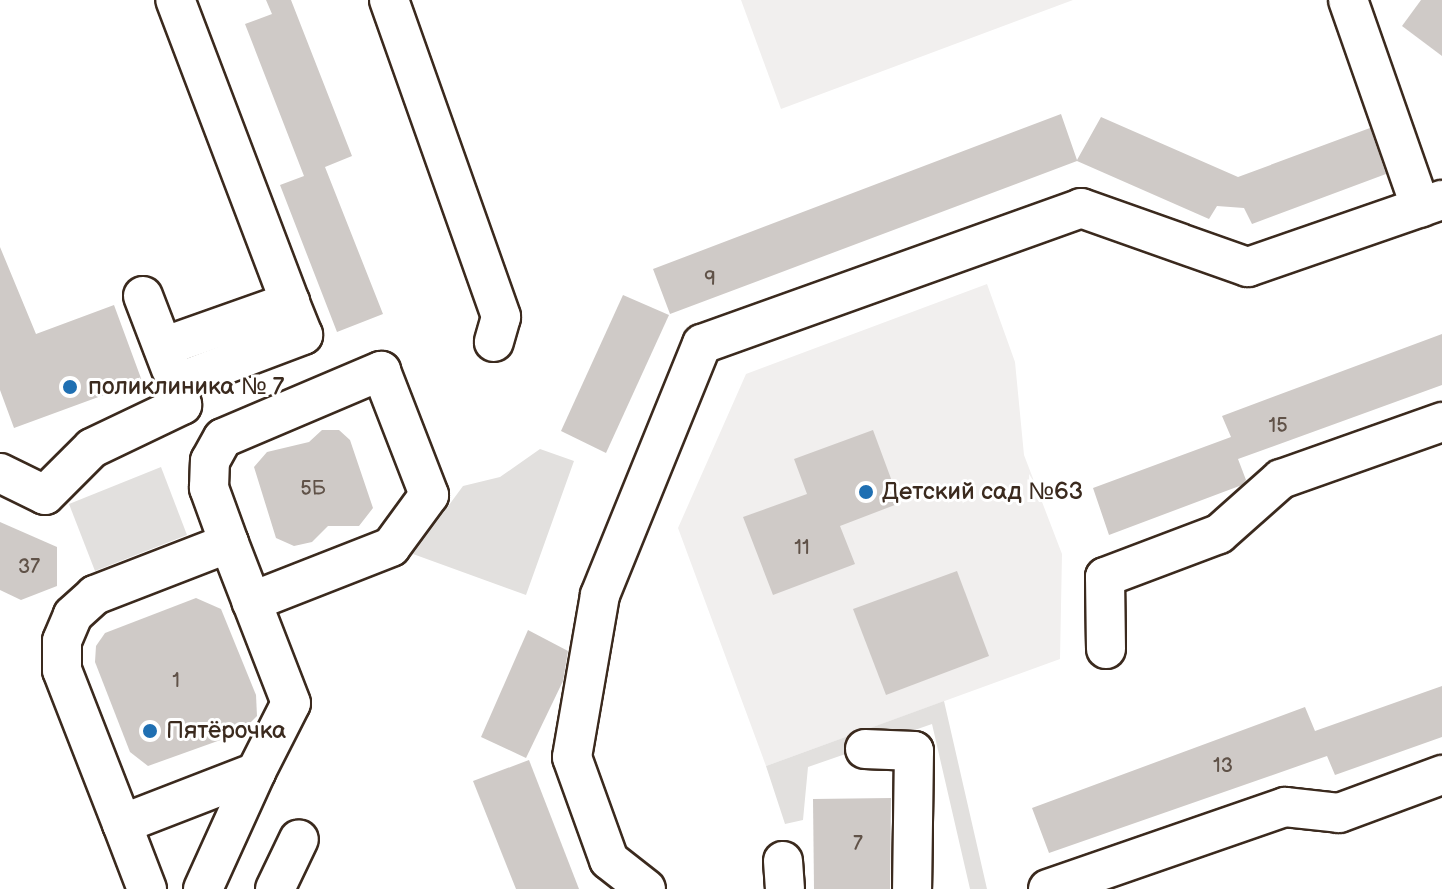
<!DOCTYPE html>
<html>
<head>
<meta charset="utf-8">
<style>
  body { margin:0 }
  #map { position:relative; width:1442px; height:889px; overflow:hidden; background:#fff; font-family:"Balsamiq Sans",sans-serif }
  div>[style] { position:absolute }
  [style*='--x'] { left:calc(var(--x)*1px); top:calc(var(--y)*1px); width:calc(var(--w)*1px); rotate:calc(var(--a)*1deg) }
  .built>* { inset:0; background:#f1efee }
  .green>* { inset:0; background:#e2e0de }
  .building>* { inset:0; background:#cfcac7 }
  .roads { filter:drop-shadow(2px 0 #3b2a1e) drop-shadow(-2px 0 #3b2a1e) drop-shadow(0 2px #3b2a1e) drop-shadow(0 -2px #3b2a1e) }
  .minor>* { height:38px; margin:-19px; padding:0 19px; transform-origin:19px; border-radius:19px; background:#fff }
  .dots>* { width:22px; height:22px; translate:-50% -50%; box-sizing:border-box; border:4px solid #fff; border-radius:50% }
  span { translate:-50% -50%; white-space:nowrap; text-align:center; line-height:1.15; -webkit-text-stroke:6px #fff; paint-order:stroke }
  .number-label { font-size:20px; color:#605248 }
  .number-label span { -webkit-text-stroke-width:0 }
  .poi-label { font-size:24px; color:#3b2a1e }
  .left { translate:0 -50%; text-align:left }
</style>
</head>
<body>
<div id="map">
  <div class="built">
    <div style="clip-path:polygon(741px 0,1073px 0,781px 109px)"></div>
    <div style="clip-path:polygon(987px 284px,1015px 362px,1024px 455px,1062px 554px,1060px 659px,766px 766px,678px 528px,746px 374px)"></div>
  </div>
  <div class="green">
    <div style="clip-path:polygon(540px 449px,574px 461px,526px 595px,413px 554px,463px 486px,500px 477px)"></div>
    <div style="clip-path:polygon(161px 467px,187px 535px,95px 571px,69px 504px)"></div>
    <div style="clip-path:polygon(944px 701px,987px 889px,970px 889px,932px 724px,808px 767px,803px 820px,785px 824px,766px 766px)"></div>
  </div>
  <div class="building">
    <div style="clip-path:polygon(266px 0,291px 0,352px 156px,325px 167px,383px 314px,337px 332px,280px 185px,304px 176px,245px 24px,272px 14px)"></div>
    <div style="clip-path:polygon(1421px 0,1442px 0,1442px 56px,1402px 26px)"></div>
    <div style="clip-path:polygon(1061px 114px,1077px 160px,1101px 117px,1238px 177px,1370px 128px,1386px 174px,1252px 224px,1244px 208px,1217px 206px,1209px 219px,1077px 161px,670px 314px,653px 269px)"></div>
    <div style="clip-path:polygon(0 247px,36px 334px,114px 305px,142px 381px,14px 428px,0 390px)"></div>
    <div style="clip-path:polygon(623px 295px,669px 315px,606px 453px,561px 431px)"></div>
    <div style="clip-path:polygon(1442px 334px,1442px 385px,1238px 459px,1246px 480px,1242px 485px,1109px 535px,1093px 488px,1231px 437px,1222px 416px)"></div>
    <div style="clip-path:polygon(322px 430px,339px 430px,350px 440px,373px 508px,359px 526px,328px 526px,312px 542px,294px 546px,276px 538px,254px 467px,267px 452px,309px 442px)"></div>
    <div style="clip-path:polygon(873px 430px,900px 503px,840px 526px,855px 564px,773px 595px,743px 517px,807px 494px,794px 459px)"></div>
    <div style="clip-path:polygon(0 522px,57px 547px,57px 586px,21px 600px,0 590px)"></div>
    <div style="clip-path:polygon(957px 571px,989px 656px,886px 695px,853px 609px)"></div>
    <div style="clip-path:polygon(196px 598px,221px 609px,256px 695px,257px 716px,240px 733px,148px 766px,130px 752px,95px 662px,96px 646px,105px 633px)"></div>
    <div style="clip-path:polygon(528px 630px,568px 651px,563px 681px,526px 758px,481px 737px)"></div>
    <div style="clip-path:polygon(1442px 686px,1442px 737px,1335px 775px,1327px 756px,1049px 853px,1032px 808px,1305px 707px,1315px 731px)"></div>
    <div style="clip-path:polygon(529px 760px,579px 889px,516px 889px,473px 781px)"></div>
    <div style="clip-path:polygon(891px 798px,890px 889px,814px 889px,813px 799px)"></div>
  </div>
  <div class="roads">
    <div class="minor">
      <div style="--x:389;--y:0;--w:336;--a:70.5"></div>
      <div style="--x:501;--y:317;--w:26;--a:106"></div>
      <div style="--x:1348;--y:0;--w:220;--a:70.7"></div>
      <div style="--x:143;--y:296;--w:78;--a:69"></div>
      <div style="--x:163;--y:347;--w:135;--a:-19.5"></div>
      <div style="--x:290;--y:302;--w:323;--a:-110.8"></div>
      <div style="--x:0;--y:473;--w:50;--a:26.1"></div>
      <div style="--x:45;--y:495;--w:66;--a:-45"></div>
      <div style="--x:92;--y:448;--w:100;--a:-25.5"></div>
      <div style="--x:182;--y:405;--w:23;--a:-105"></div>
      <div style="--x:176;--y:383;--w:136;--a:-20.7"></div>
      <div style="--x:303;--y:335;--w:35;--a:-112"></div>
      <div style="--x:229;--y:543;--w:59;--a:-110"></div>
      <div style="--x:209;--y:488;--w:27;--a:-88"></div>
      <div style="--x:210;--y:461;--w:26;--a:-61"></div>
      <div style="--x:223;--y:438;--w:172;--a:-23"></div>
      <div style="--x:381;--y:371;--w:133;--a:68.8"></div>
      <div style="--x:429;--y:495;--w:64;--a:126.2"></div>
      <div style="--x:391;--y:547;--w:150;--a:158.6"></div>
      <div style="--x:1106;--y:649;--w:72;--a:-90.8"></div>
      <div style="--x:1105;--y:577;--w:122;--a:-20.7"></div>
      <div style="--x:1219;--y:534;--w:83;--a:-41.6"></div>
      <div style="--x:1281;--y:479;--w:171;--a:-19.5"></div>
      <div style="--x:865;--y:749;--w:49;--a:2.3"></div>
      <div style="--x:914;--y:751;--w:138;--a:90.8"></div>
      <div style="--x:122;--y:824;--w:144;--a:-21.2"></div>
      <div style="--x:256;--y:772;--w:77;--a:-63.1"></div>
      <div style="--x:291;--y:703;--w:172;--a:-111.2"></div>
      <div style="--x:229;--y:543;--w:144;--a:158.8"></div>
      <div style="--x:95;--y:595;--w:30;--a:138"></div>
      <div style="--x:73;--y:615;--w:28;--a:113"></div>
      <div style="--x:62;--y:641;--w:29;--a:90"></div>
      <div style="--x:62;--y:670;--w:165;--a:68.7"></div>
      <div style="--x:122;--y:824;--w:70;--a:69"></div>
      <div style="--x:783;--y:861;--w:28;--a:86"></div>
      <div style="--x:203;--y:889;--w:128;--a:-65.6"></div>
      <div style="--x:275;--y:889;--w:55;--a:-64.4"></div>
      <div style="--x:646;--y:889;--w:47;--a:-141.9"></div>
      <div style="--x:609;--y:860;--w:109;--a:-109.8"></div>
      <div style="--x:572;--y:757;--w:164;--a:-80.2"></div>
      <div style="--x:600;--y:595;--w:271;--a:-67.9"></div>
      <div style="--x:702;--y:344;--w:403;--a:-19.7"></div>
      <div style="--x:1081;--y:208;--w:177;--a:19.5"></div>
      <div style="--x:1248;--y:267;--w:205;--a:-19.1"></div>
      <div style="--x:1048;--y:889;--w:251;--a:-19.1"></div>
      <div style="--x:1285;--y:807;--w:54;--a:6.3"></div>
      <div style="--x:1339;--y:813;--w:110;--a:-20.3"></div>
    </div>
  </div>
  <div class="dots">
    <div style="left:70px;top:387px;background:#1f6fb2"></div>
    <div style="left:866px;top:492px;background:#1f6fb2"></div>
    <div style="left:150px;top:731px;background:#1f6fb2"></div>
  </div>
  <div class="number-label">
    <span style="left:710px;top:279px">9</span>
    <span style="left:1278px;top:426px">15</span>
    <span style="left:313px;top:489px">5Б</span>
    <span style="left:802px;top:548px">11</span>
    <span style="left:29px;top:567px">37</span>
    <span style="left:176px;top:681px">1</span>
    <span style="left:1223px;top:766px">13</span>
    <span style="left:858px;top:844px">7</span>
  </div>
  <div class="poi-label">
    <span class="left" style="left:88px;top:387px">поликлиника № 7</span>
    <span class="left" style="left:882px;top:492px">Детский сад №63</span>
    <span class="left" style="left:166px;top:731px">Пятёрочка</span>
  </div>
</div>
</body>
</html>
